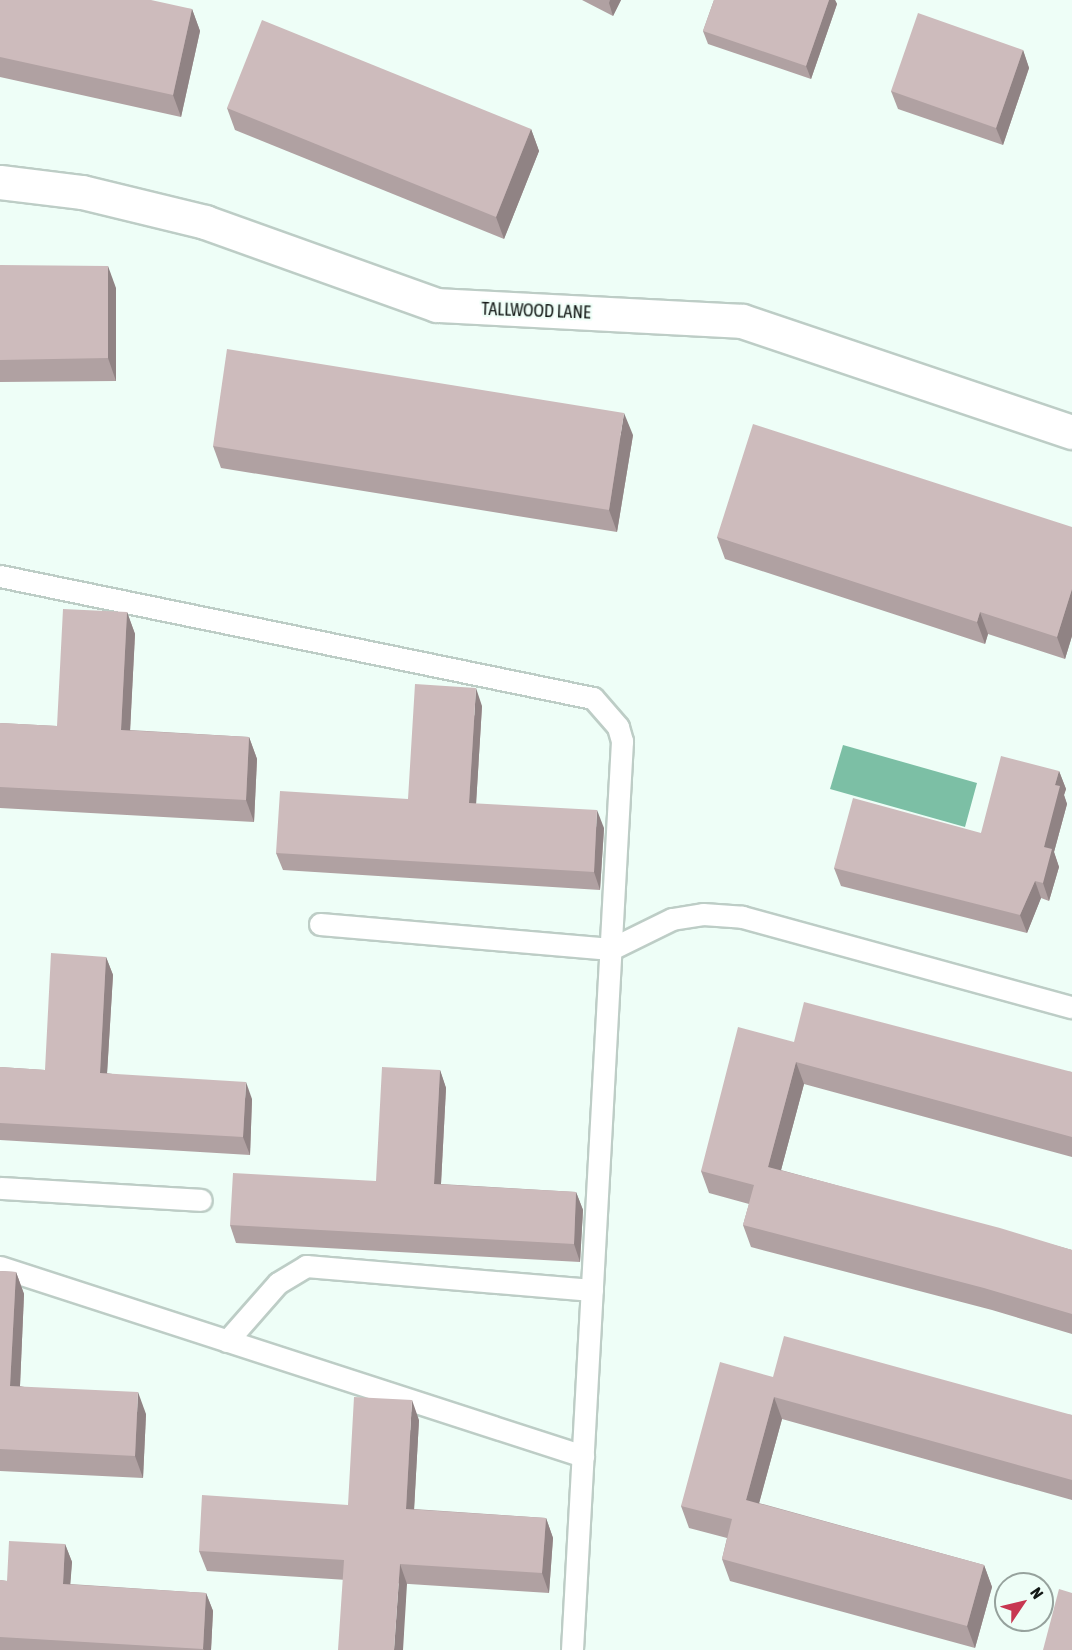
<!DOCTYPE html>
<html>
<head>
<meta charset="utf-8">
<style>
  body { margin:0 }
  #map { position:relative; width:1072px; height:1650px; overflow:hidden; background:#eefef7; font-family:"Asap Condensed",sans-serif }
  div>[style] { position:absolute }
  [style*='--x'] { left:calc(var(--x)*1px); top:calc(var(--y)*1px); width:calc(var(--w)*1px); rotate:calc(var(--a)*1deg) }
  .water>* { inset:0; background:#7cbfa5 }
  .roads { filter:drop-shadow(2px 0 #bdcdc6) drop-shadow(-2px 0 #bdcdc6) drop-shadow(0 2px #bdcdc6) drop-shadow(0 -2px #bdcdc6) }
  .service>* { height:21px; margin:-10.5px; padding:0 10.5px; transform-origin:10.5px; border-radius:10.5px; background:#fff }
  .minor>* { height:33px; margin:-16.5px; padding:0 16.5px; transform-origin:16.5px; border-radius:16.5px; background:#fff }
  .wall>* { inset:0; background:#b0a1a2 }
  .shaded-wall>* { inset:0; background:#908384 }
  .building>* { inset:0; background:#cdbbbc }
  span { translate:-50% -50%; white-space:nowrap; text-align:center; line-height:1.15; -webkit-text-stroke:4.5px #eefef7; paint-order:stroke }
  .street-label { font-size:18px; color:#131916 }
  .north { position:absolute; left:994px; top:1572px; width:60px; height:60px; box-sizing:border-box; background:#eefef7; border:2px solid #96a29d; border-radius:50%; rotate:55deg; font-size:16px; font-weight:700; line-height:24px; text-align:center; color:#131916 }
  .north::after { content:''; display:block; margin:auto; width:21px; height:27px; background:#c73751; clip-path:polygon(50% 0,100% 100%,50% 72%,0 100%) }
</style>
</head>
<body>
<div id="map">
  <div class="water">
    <div style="clip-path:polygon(843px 745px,977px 783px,965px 827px,830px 789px)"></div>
  </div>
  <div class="roads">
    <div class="service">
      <div style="--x:0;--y:576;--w:605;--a:11.63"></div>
      <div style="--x:593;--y:698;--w:38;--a:49"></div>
      <div style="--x:618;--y:727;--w:15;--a:74"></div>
      <div style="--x:622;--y:741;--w:910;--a:93.15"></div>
      <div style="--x:320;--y:924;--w:292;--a:4.9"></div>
      <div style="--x:611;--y:949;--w:68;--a:-26.2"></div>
      <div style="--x:672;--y:919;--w:31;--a:-9"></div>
      <div style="--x:703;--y:914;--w:39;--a:4"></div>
      <div style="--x:742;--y:917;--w:342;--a:15.3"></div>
      <div style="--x:0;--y:1188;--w:201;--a:3.4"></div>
      <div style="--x:0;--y:1267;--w:613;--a:17.96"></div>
      <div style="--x:227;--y:1341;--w:77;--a:-48.7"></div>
      <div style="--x:278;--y:1283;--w:33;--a:-31"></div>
      <div style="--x:306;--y:1266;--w:287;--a:4.8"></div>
    </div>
    <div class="minor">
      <div style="--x:0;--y:182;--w:83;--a:7"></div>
      <div style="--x:82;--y:192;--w:127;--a:13.7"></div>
      <div style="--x:205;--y:222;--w:246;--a:19.7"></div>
      <div style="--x:437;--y:305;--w:305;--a:3"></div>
      <div style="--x:742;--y:321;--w:348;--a:18.6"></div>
    </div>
  </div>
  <div class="wall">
    <div style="clip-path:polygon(0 0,192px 9px,200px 31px,181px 117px,0 77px)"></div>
    <div style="clip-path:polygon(582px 0,621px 0,613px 16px)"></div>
    <div style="clip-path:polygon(714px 0,835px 0,837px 4px,811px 79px,708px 44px,703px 31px)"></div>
    <div style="clip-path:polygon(1023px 50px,1029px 68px,1003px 145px,898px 109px,891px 91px)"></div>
    <div style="clip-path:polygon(227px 108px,531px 129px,539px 151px,504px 239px,235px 130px)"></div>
    <div style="clip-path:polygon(0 265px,116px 288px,116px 381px,0 382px)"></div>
    <div style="clip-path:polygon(633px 435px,617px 532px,221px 468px,213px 446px)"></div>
    <div style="clip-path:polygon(1072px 527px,1072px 636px,1065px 659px,988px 634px,985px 644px,725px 559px,717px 537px)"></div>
    <div style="clip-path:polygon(127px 612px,135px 634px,130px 730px,249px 737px,257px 759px,254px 822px,0 808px,0 723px,57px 726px)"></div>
    <div style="clip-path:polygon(482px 706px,476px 804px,604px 828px,600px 890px,283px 870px,276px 853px,408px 799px)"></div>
    <div style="clip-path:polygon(1059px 771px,1066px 789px,1064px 795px,1067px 804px,1054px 852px,1059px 867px,1049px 901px,1041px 898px,1027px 933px,841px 886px,834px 868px,981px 833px)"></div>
    <div style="clip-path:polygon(106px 957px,113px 975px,107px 1073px,252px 1099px,250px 1155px,0 1140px,0 1067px,45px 1070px)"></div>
    <div style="clip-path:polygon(794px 1042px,1072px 1072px,1072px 1157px,804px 1084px,781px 1170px,1072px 1250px,1072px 1334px,992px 1310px,751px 1247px,743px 1225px,749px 1204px,709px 1193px,701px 1171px)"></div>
    <div style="clip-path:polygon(440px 1070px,446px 1088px,441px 1184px,576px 1192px,583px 1210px,580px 1262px,236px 1243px,230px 1225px,376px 1181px)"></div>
    <div style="clip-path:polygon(0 1271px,16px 1272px,24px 1294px,20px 1386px,146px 1414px,143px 1478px,0 1471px)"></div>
    <div style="clip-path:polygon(773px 1377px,1072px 1415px,1072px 1500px,782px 1419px,759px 1503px,984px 1565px,992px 1587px,975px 1648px,730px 1581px,722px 1559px,727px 1538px,689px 1528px,681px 1506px)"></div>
    <div style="clip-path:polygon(419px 1420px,414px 1509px,546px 1518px,553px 1538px,549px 1593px,207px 1571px,199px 1551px,348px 1505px)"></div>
    <div style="clip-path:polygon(65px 1544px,72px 1562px,70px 1584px,206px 1593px,213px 1611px,211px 1650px,0 1650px,0 1580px,7px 1581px)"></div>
  </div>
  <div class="shaded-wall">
    <div style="clip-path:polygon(610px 0,621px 0,613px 16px,609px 3px)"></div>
    <div style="clip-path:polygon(829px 0,835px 0,837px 4px,811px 79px,806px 66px)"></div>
    <div style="clip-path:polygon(192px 9px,200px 31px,181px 117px,173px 95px)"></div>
    <div style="clip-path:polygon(1023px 50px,1029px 68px,1003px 145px,996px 128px)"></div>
    <div style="clip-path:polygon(531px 129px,539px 151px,504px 239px,496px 217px)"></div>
    <div style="clip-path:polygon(108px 266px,116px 288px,116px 381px,108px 358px)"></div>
    <div style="clip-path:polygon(624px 413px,633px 435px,617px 532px,609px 510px)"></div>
    <div style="clip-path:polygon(1072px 589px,1072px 636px,1065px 659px,1057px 637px)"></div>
    <div style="clip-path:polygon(127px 612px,135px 634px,129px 752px,121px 730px)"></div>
    <div style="clip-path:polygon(980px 612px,988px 634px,985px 644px,977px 622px)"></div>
    <div style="clip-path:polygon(476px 688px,482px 706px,475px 821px,469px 803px)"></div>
    <div style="clip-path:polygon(249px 737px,257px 759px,254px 822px,246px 800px)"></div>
    <div style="clip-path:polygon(1059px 771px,1066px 789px,1064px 795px,1067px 804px,1054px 852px,1059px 867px,1049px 901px,1043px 883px,1044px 847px,1055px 785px)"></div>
    <div style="clip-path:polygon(597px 810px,604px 828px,600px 890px,594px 872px)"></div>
    <div style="clip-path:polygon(1035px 881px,1041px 898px,1027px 933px,1020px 915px)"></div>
    <div style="clip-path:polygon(106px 957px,113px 975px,106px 1091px,100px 1073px)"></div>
    <div style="clip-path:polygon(796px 1062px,804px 1084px,776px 1189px,768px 1167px)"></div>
    <div style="clip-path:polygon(440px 1070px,446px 1088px,440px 1202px,434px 1184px)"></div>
    <div style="clip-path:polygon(246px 1082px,252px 1099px,250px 1155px,243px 1137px)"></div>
    <div style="clip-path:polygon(576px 1192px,583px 1210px,580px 1262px,574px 1244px)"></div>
    <div style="clip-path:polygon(16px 1272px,24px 1294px,19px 1408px,10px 1386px)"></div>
    <div style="clip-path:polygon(138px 1392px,146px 1414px,143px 1478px,135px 1456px)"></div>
    <div style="clip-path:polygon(774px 1397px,782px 1419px,754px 1522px,746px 1500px)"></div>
    <div style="clip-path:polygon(412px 1400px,419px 1420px,413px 1529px,406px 1509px)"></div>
    <div style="clip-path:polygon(546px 1518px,553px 1538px,549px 1593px,542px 1573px)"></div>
    <div style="clip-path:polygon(65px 1544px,72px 1562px,69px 1602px,63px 1584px)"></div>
    <div style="clip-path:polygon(400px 1564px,407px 1584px,403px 1650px,394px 1650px)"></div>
    <div style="clip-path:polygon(984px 1565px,992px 1587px,975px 1648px,967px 1626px)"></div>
    <div style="clip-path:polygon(206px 1593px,213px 1611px,211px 1650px,204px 1650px,203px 1649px)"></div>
  </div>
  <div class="building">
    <div style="clip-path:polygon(0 0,151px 0,192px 9px,173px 95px,0 57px)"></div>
    <div style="clip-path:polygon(714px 0,829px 0,806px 66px,703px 31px)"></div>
    <div style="clip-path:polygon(918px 13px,1023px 50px,996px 128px,891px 91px)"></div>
    <div style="clip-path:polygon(262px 20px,531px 129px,496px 217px,227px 108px)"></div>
    <div style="clip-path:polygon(0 265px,108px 266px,108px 358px,0 360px)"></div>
    <div style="clip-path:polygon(227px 349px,624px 413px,609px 510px,213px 446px)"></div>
    <div style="clip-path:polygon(753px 424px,1072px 527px,1072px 589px,1057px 637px,980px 612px,977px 622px,717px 537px)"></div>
    <div style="clip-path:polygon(63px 609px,127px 612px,121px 730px,249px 737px,246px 800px,0 787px,0 723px,57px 726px)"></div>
    <div style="clip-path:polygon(415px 684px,476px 688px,469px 803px,597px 810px,594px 872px,276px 853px,280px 791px,408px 799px)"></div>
    <div style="clip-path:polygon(1001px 756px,1059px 771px,1055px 785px,1060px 786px,1044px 847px,1052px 849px,1043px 883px,1035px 881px,1020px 915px,834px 868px,853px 798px,981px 833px)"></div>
    <div style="clip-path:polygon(51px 953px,106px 957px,100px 1073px,246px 1082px,243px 1137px,0 1123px,0 1067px,45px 1070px)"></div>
    <div style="clip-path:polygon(804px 1002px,1072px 1072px,1072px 1137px,796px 1062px,768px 1167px,1000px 1228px,1072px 1250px,1072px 1314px,984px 1288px,743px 1225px,754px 1185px,701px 1171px,738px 1027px,794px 1042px)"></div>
    <div style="clip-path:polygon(382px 1067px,440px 1070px,434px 1184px,576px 1192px,574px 1244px,230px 1225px,233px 1173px,376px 1181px)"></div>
    <div style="clip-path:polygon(0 1271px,16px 1272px,10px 1386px,138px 1392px,135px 1456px,0 1449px)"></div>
    <div style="clip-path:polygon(784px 1336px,1072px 1415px,1072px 1480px,774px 1397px,746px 1500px,984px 1565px,967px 1626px,722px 1559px,732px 1519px,681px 1506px,720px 1362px,773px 1377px)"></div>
    <div style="clip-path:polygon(354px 1397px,412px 1400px,406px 1509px,546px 1518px,542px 1573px,400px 1564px,394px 1650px,338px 1650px,344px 1560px,199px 1551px,202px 1495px,348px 1505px)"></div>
    <div style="clip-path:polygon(9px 1541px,65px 1544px,63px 1584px,206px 1593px,203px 1649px,0 1637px,0 1580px,7px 1581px)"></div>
    <div style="clip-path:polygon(1059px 1589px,1072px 1593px,1072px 1650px,1043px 1650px)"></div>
  </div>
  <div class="street-label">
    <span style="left:536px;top:311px;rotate:2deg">TALLWOOD LANE</span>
  </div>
  <div class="north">N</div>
</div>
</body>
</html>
